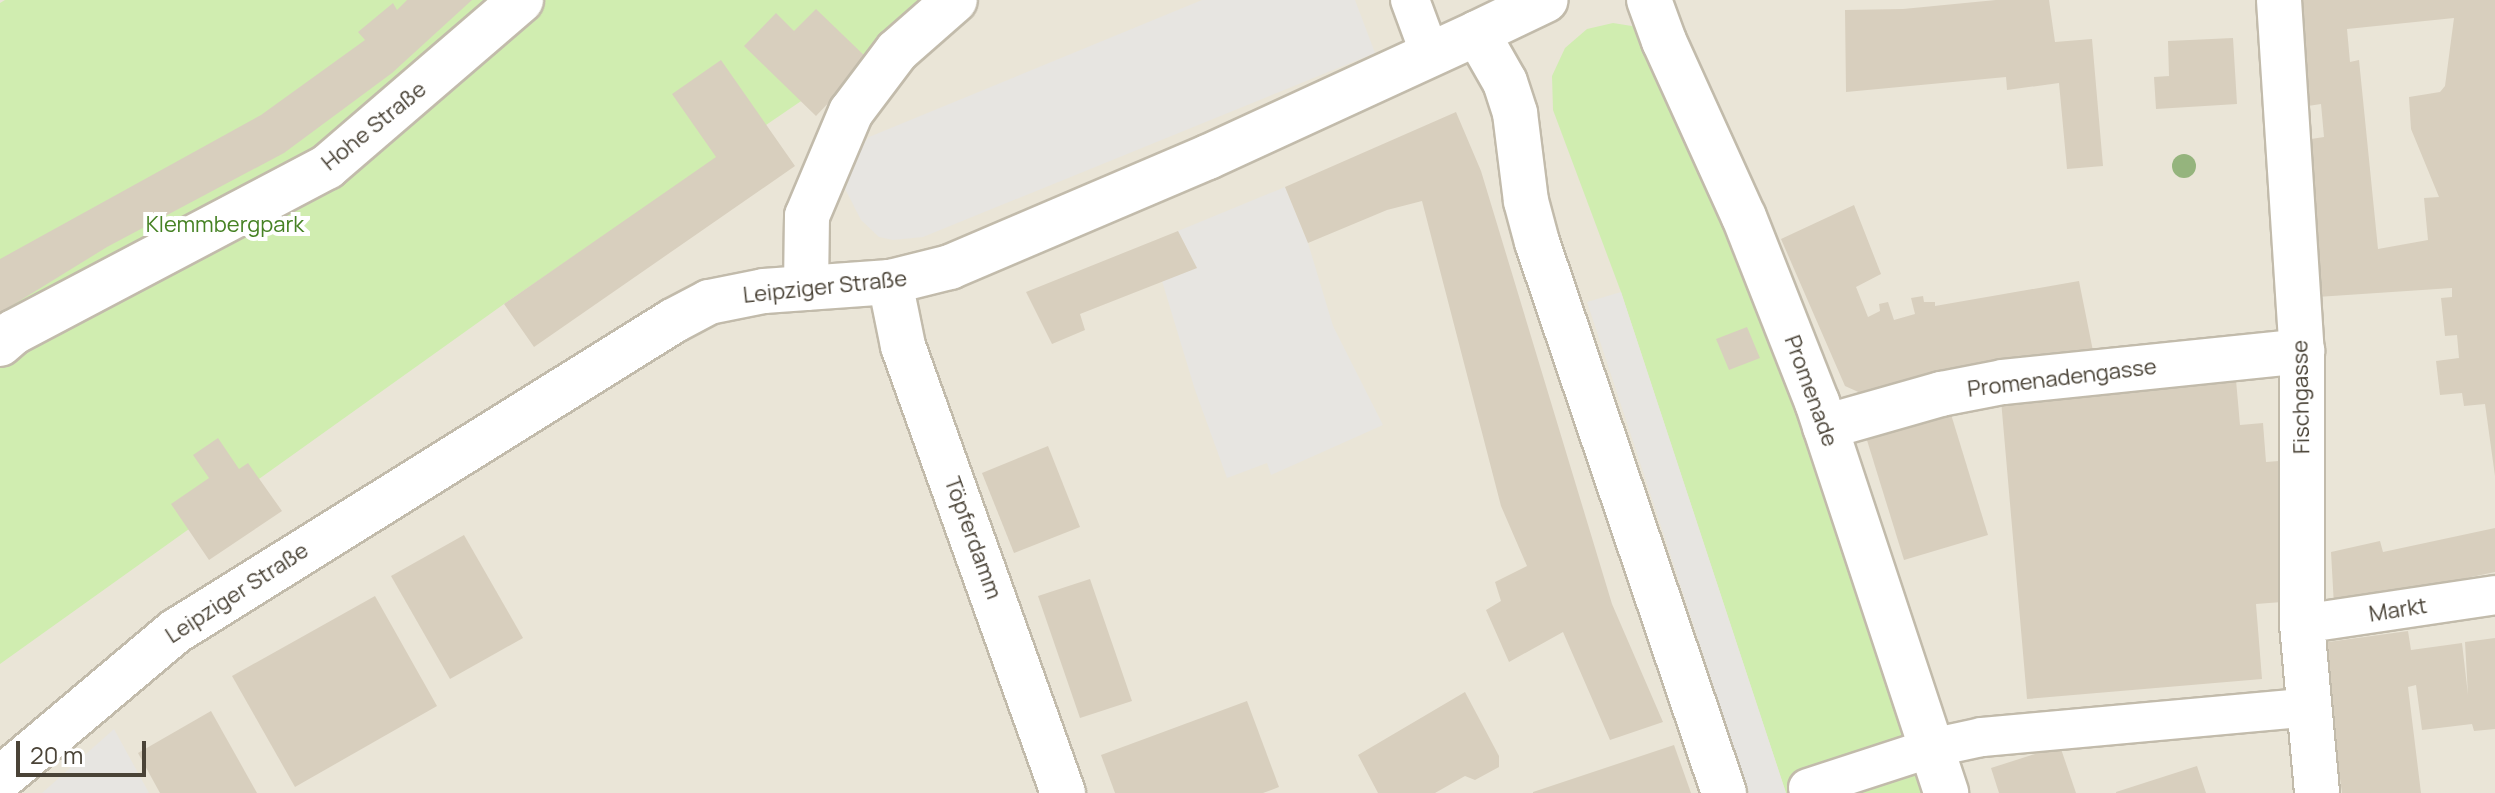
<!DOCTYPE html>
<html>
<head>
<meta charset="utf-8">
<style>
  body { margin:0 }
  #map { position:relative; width:2495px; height:793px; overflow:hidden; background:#f6f2e9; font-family:Manrope,sans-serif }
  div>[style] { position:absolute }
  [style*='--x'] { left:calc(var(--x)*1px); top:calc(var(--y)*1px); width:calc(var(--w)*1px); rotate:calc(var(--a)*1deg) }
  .residential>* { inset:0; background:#eae5d7 }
  .green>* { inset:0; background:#d0edb0 }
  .parking>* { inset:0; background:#e7e5e1 }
  .building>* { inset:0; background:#d8cfbe }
  .roads { filter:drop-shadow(2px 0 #c2bbab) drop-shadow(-2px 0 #c2bbab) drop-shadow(0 2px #c2bbab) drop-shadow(0 -2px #c2bbab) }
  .pedestrian>* { height:38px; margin:-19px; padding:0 19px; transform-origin:19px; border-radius:19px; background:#fff }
  .minor>* { height:44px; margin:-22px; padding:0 22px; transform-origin:22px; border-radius:22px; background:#fff }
  .tertiary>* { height:44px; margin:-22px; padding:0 22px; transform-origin:22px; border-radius:22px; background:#fff }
  .trees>* { width:24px; height:24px; margin:-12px; border-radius:50%; background:#95b47d }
  span { translate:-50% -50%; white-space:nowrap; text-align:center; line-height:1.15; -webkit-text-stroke:8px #fff; paint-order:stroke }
  .street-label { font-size:22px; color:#4a4337 }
  .park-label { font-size:22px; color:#468224 }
  .scale { position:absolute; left:16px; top:741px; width:130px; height:36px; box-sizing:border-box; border:4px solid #4a4337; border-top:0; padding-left:10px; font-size:24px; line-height:28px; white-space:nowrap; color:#4a4337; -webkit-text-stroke:6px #fff; paint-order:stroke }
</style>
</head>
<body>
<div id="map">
  <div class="residential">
    <div style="clip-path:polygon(0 0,2495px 0,2495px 793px,0 793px)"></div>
  </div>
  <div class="green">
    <div style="clip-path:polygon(5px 0,949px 0,504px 304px,0 664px,0 3px)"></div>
    <div style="clip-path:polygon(1613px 23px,1638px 27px,1759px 283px,1922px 793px,1786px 793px,1621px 292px,1553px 110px,1552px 76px,1565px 48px,1587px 29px)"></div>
  </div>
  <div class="parking">
    <div style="clip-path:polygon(1202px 0,1355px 0,1375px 53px,923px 237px,893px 240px,879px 237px,861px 220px,838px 175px,869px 137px)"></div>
    <div style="clip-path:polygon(1285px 187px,1308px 243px,1333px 326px,1383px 425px,1271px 475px,1267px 463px,1227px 478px,1195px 390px,1162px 281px,1197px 268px,1178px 231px)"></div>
    <div style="clip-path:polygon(1621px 292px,1786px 793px,1749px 793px,1587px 302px)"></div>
    <div style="clip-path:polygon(114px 729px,149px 793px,42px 793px)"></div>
  </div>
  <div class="building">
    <div style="clip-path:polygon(407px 0,472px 0,392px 73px,284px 153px,107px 247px,0 313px,0 259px,261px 115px,365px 40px,358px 32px,393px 3px,397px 10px)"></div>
    <div style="clip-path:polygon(1996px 0,2049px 0,2055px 42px,2092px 39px,2103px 166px,2067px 169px,2059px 83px,2007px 90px,2006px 77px,1846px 92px,1845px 10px,1903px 9px)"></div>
    <div style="clip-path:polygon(evenodd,2297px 0,2495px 0,2495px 476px,2485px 404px,2464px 406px,2462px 393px,2440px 395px,2436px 361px,2459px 358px,2457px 335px,2445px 336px,2441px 298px,2452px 297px,2452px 288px,2317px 297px,2311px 139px,2324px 137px,2321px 104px,2308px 106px,2297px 0,2454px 18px,2445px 86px,2440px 92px,2409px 97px,2411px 129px,2439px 197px,2424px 198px,2428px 240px,2378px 249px,2359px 60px,2350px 62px,2347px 29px,2454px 18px)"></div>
    <div style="clip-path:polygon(816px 9px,869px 60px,816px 116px,744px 46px,776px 13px,794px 31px)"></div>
    <div style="clip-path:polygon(2233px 38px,2237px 104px,2156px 109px,2154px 77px,2169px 76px,2168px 41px)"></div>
    <div style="clip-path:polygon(721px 60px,795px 166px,534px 347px,504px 304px,716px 157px,672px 94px)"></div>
    <div style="clip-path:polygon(1456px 112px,1481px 171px,1612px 604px,1663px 722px,1610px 740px,1563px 632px,1509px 662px,1486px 610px,1501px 601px,1495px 582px,1527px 566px,1501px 506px,1422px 201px,1387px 210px,1308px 243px,1285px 187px)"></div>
    <div style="clip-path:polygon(1854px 205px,1881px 274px,1856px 287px,1868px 317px,1880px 311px,1879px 304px,1888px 302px,1894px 320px,1915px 314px,1911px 298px,1923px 296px,1924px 302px,1935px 302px,1935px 306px,2079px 281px,2093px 351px,1925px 375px,1865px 395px,1845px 386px,1781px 239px)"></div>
    <div style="clip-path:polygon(1178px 231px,1197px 268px,1080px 314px,1085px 330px,1052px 344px,1026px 292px)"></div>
    <div style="clip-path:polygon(1747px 327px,1760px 358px,1729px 370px,1716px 339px)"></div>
    <div style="clip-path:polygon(2236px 380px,2240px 425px,2263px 423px,2266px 462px,2279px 461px,2287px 555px,2278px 556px,2282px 602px,2256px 604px,2262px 679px,2027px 699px,2001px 400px)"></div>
    <div style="clip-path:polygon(1950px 411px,1988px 535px,1904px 560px,1866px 437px)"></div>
    <div style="clip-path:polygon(218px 438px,239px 469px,248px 463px,282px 511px,209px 560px,171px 504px,209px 478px,193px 455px)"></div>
    <div style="clip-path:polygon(1048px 446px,1080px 527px,1014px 553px,982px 473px)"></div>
    <div style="clip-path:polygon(2495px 528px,2495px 572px,2334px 606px,2331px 552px,2380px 541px,2383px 552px)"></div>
    <div style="clip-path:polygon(464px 535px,523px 638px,450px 679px,391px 576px)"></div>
    <div style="clip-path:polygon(1090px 579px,1132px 701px,1080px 718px,1038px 596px)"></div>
    <div style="clip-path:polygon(375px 596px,437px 706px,295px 787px,232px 676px)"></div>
    <div style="clip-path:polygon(2408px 631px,2411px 650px,2462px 643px,2468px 695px,2465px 642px,2495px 638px,2495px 729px,2474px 731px,2472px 724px,2422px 730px,2416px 685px,2408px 687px,2421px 793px,2342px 793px,2321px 643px)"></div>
    <div style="clip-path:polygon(1465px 692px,1499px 756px,1499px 767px,1475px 780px,1465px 776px,1435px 793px,1378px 793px,1358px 755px)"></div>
    <div style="clip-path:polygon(1247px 701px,1279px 787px,1263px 793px,1115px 793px,1101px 755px)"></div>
    <div style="clip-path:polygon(211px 711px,257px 793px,160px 793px,138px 753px)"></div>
    <div style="clip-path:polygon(1674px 745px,1691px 793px,1533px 793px,1533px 792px)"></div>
    <div style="clip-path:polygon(2060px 746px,2076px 793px,1999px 793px,1991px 768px)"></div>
    <div style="clip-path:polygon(2197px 766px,2206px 793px,2116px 793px,2116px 792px)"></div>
  </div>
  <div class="roads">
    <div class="pedestrian">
      <div style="--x:1410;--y:0;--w:58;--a:69.7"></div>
      <div style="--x:2302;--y:624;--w:195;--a:-8.5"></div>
      <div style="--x:1808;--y:788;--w:129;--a:-18"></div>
      <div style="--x:1931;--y:748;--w:52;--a:-12.2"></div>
      <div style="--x:1982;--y:737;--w:328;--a:-5.2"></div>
    </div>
    <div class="minor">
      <div style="--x:1649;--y:0;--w:44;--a:69.9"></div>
      <div style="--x:1664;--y:41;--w:193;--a:65.6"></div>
      <div style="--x:1744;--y:217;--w:199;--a:68.5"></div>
      <div style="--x:1817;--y:402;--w:412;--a:71.7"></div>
      <div style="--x:2279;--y:0;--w:352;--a:86.3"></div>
      <div style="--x:2302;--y:351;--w:273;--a:90"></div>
      <div style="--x:2302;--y:624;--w:170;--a:84.9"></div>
      <div style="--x:1477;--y:33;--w:76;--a:-25.6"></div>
      <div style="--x:890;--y:282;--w:65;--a:78.5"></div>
      <div style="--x:903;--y:346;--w:475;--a:70.3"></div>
      <div style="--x:806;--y:288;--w:72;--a:-89.2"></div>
      <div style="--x:807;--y:216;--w:113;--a:-67.1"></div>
      <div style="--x:851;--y:112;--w:76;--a:-53"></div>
      <div style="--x:897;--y:51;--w:77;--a:-41.3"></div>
      <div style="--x:0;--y:344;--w:18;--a:-41"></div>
      <div style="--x:14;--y:332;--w:354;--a:-27.8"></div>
      <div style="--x:327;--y:167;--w:256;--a:-40.7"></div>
      <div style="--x:1825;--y:427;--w:121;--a:-15.9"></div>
      <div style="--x:1941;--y:394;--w:63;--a:-11"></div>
      <div style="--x:2003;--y:382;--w:301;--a:-5.9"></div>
    </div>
    <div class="tertiary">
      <div style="--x:0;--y:779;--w:230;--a:-40.1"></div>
      <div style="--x:176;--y:631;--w:586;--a:-31.95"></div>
      <div style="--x:673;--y:321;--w:41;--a:-27.8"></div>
      <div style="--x:709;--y:302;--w:56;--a:-11.3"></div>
      <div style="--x:764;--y:291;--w:126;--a:-4.1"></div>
      <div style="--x:890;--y:282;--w:62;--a:-14"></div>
      <div style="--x:950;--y:267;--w:280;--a:-23.1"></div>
      <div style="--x:1208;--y:157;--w:296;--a:-24.7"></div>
      <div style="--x:1477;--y:33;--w:56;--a:60.3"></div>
      <div style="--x:1505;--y:82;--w:33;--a:72"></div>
      <div style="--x:1515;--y:113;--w:89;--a:82.9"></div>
      <div style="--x:1526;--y:201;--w:42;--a:75"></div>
      <div style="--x:1537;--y:242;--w:582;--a:71.25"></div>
    </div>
  </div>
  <div class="trees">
    <div style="left:2184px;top:166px"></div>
  </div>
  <div class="street-label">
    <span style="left:374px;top:126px;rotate:-39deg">Hohe Straße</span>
    <span style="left:825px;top:287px;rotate:-6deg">Leipziger Straße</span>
    <span style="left:2062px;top:378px;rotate:-7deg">Promenadengasse</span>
    <span style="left:1811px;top:391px;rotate:70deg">Promenade</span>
    <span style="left:2301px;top:397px;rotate:-91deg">Fischgasse</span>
    <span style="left:973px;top:538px;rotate:70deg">Töpferdamm</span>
    <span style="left:237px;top:593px;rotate:-33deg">Leipziger Straße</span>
    <span style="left:2398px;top:610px;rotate:-9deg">Markt</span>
  </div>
  <div class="park-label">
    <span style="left:225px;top:225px">Klemmbergpark</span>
  </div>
  <div class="scale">20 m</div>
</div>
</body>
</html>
